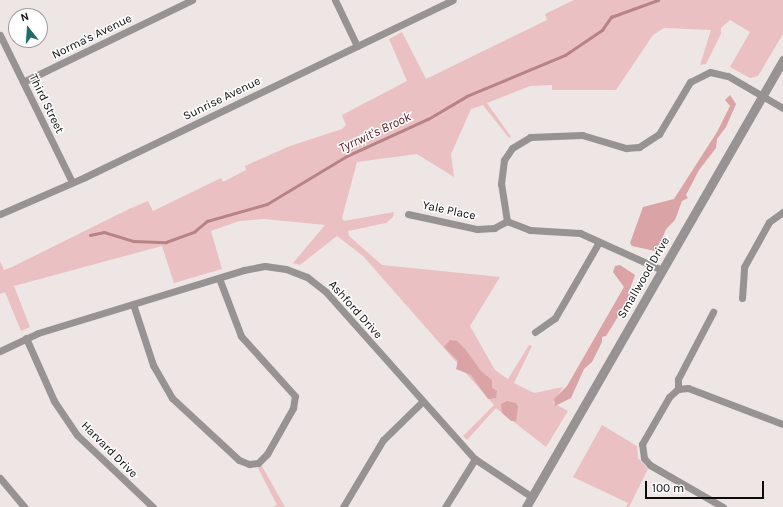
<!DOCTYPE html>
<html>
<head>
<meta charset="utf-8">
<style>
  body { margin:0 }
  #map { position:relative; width:783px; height:507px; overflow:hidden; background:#eee5e5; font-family:Karla,sans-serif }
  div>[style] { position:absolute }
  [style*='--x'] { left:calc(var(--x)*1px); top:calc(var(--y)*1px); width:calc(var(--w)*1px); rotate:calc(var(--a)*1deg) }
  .green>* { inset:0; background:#eac0c2 }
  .forest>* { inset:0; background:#daa3a6 }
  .stream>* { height:2.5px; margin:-1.25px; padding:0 1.25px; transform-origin:1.25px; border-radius:1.25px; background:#b88386 }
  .minor>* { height:7px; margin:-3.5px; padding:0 3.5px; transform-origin:3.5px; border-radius:3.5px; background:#979393 }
  .tertiary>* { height:9px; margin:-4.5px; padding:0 4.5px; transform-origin:4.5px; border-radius:4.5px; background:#979393 }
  span { translate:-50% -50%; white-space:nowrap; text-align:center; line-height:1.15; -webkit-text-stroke:3px #fff; paint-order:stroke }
  .street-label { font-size:12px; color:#0d0a0a }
  .water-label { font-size:13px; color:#591822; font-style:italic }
  .north { position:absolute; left:8px; top:8px; width:40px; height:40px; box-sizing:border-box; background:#fff; border:1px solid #9e9d9d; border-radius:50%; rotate:343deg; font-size:11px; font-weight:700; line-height:16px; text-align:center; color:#0d0a0a }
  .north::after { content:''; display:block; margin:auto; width:14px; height:18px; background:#206c6d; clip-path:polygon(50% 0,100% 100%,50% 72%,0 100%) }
  .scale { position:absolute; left:645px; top:481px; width:119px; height:18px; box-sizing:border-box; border:2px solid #0d0a0a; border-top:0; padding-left:5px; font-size:12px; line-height:14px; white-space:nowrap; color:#0d0a0a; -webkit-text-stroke:3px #fff; paint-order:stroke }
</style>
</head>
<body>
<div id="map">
  <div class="green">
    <div style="clip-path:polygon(574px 0,783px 0,783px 34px,758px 76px,750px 78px,730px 67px,750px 32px,730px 20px,721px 28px,721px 34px,706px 64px,700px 65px,711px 30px,664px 28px,653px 35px,616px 90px,552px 90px,552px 85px,530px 86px,487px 103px,511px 137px,509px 138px,483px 105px,471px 109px,451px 154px,454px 177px,417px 154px,357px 162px,342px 218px,344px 221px,394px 212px,393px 217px,386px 223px,348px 231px,349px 236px,382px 265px,500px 277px,470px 326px,495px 370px,508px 379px,529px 345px,532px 346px,514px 383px,534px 393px,563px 387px,553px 403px,568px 411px,546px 447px,496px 408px,467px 440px,463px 436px,494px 405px,363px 256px,337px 236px,300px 265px,293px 263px,325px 225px,264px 219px,239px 221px,211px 231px,222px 269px,174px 283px,162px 246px,14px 286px,30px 327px,21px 331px,5px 292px,0 294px,0 261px,4px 270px,12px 267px,129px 209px,148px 201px,153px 211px,221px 178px,223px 182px,246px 170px,245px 166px,290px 146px,342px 129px,346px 125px,342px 115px,407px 81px,389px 39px,402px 32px,426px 79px,547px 20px,545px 14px)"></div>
    <div style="clip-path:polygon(602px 425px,637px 446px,638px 458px,648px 469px,629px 507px,626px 507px,628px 503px,573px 477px)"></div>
    <div style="clip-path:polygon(262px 466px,285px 507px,273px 507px,277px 505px,258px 468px)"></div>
  </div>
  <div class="forest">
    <div style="clip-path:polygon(730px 95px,736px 104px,726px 127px,717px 139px,716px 148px,699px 170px,686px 195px,688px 198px,682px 201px,675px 220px,666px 229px,659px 247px,655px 251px,632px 246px,630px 243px,643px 207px,674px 199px,717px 132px,730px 106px,725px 100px)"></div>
    <div style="clip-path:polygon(620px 265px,635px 275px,631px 286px,632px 294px,606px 336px,602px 337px,602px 342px,592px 362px,584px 369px,571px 398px,555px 406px,554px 399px,567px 386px,624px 287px,613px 272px,615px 266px)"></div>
    <div style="clip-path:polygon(450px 340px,457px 341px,465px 349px,481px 371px,492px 380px,492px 388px,497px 391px,496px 398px,488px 399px,471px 375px,456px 369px,458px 361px,444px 347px)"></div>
    <div style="clip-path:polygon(507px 401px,516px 403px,518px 407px,516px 421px,511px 421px,502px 413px,501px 404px)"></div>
  </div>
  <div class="stream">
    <div style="--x:90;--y:235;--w:14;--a:-12"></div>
    <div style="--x:104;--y:232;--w:30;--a:17"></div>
    <div style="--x:133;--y:241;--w:33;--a:2"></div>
    <div style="--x:166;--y:242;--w:30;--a:-20"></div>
    <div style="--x:194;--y:232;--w:17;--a:-40"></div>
    <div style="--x:207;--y:221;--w:62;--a:-15.8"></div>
    <div style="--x:267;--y:204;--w:93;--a:-31"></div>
    <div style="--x:347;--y:156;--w:89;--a:-24.6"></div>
    <div style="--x:428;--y:119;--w:45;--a:-30.5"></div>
    <div style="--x:467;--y:96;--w:106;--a:-22.7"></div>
    <div style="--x:565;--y:55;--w:45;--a:-34"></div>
    <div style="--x:602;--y:30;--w:16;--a:-55"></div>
    <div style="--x:611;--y:17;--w:50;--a:-19.9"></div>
  </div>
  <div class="minor">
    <div style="--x:335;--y:0;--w:51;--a:64.4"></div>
    <div style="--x:0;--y:35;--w:164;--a:63.9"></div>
    <div style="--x:23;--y:82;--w:188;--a:-25.9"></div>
    <div style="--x:0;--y:214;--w:93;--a:-23.5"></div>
    <div style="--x:85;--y:177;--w:408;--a:-25.7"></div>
    <div style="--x:408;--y:214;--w:71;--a:12.3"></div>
    <div style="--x:477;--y:229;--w:17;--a:-3"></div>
    <div style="--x:494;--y:228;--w:15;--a:-28"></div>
    <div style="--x:662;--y:270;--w:90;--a:-155.7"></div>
    <div style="--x:580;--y:233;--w:50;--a:-176.6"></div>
    <div style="--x:530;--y:230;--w:25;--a:-159"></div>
    <div style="--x:507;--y:221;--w:37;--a:-99"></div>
    <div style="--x:501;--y:184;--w:24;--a:-83"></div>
    <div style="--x:504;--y:160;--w:14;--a:-56"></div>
    <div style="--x:512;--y:148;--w:21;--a:-31"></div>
    <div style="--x:530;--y:137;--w:52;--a:-2.2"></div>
    <div style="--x:582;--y:135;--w:46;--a:16.5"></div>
    <div style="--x:626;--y:148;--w:13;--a:-4"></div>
    <div style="--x:639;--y:147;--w:24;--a:-33"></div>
    <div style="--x:659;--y:134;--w:61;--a:-59.2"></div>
    <div style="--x:690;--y:82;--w:22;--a:-27"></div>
    <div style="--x:710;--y:72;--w:18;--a:13"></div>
    <div style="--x:728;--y:76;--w:64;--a:30.2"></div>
    <div style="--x:742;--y:298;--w:31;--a:-86"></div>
    <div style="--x:744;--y:267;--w:51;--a:-60.9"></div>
    <div style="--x:769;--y:222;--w:17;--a:-36"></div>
    <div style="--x:133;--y:304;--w:64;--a:71.8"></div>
    <div style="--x:153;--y:365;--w:38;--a:60"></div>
    <div style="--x:172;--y:398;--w:91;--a:42.8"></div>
    <div style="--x:239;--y:460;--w:11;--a:22"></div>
    <div style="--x:249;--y:464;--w:9;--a:-6"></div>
    <div style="--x:258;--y:463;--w:13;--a:-45"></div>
    <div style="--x:267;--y:454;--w:53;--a:-60.5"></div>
    <div style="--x:293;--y:408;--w:12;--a:-81"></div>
    <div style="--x:295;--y:396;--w:81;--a:-132"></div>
    <div style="--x:241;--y:336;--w:62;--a:-110.8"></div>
    <div style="--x:535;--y:332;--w:24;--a:-35"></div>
    <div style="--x:555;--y:318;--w:88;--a:-59.9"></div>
    <div style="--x:26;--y:338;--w:69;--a:66"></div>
    <div style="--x:54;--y:401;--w:41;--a:55.9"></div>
    <div style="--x:77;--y:435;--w:105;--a:43.5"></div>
    <div style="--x:0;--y:351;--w:42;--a:-25.3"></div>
    <div style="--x:38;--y:333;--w:215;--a:-17"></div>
    <div style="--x:244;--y:270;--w:21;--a:-11"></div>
    <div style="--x:265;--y:266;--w:21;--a:8"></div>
    <div style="--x:286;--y:269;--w:22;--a:21"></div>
    <div style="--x:307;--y:277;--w:24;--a:38"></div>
    <div style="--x:326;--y:292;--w:224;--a:48.3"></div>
    <div style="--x:475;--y:459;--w:69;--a:33.7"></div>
    <div style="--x:678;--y:389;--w:10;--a:-90"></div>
    <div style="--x:678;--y:379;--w:76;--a:-62.4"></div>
    <div style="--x:0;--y:478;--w:38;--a:50"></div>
    <div style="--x:343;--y:507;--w:78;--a:-59.2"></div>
    <div style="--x:383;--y:440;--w:54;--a:-44.3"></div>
    <div style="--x:445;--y:507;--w:57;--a:-58"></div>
    <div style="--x:723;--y:507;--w:84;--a:-150.1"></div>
    <div style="--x:650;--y:465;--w:9;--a:-131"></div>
    <div style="--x:644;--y:458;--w:14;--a:-98"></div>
    <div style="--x:642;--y:444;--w:54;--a:-60.1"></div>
    <div style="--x:669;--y:397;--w:12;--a:-42"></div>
    <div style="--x:678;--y:389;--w:10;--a:-6"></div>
    <div style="--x:688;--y:388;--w:102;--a:20.8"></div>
  </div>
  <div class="tertiary">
    <div style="--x:526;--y:507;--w:516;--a:-60.1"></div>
  </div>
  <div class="street-label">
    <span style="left:92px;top:37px;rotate:-26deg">Norma's Avenue</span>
    <span style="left:222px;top:99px;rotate:-26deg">Sunrise Avenue</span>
    <span style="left:46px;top:104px;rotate:64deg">Third Street</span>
    <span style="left:449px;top:211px;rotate:12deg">Yale Place</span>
    <span style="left:644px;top:278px;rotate:-60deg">Smallwood Drive</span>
    <span style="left:355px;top:310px;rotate:48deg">Ashford Drive</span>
    <span style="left:109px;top:450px;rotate:45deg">Harvard Drive</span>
  </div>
  <div class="water-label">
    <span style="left:375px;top:133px;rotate:-25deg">Tyrrwit's Brook</span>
  </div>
  <div class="north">N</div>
  <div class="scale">100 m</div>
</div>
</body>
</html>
